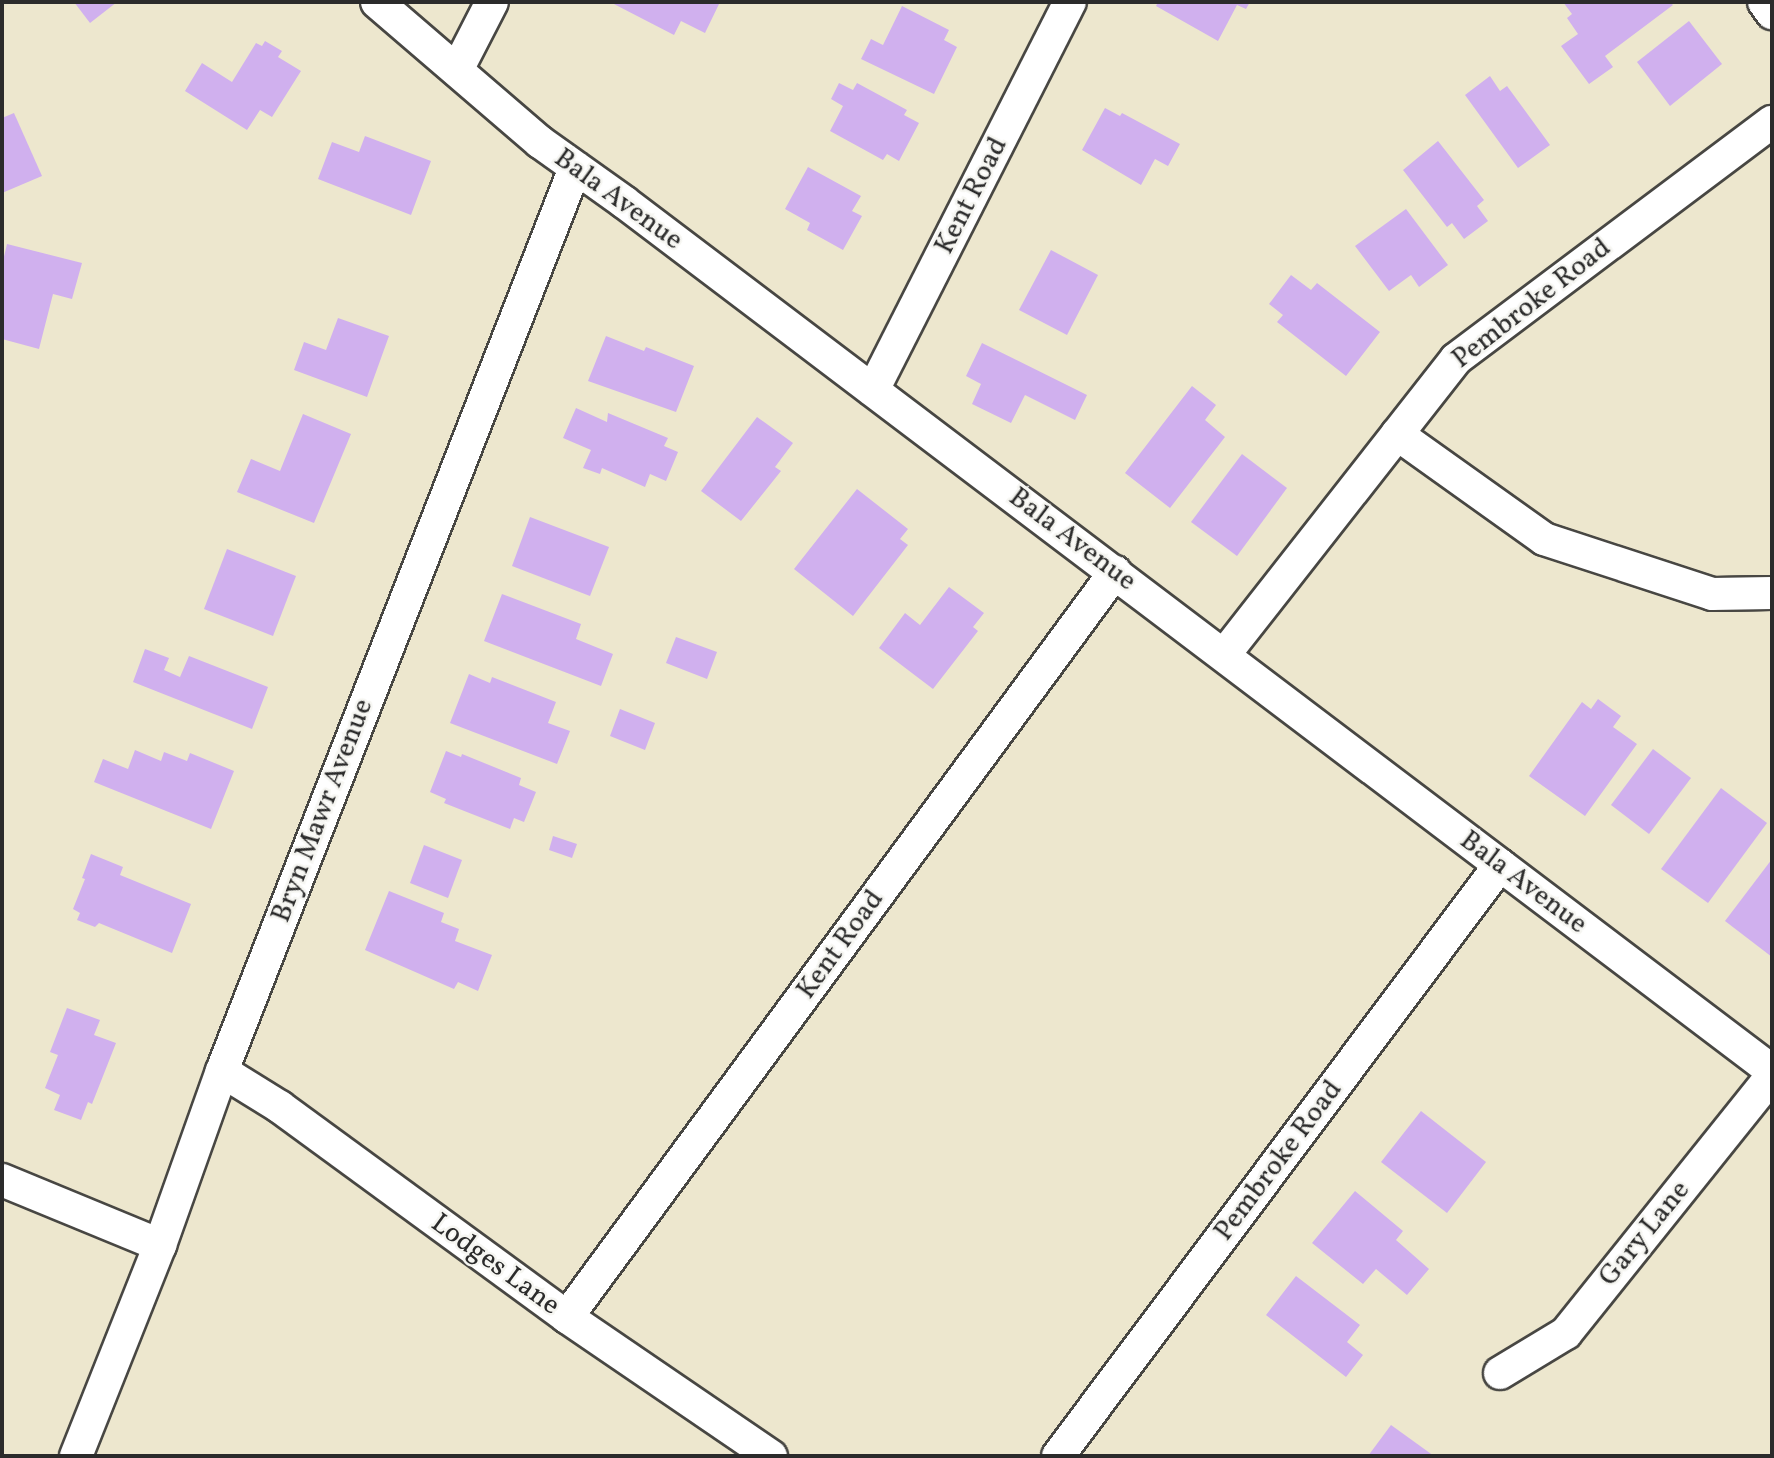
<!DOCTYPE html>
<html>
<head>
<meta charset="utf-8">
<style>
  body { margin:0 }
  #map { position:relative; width:1774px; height:1458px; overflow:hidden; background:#ede7ce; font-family:Vollkorn,serif }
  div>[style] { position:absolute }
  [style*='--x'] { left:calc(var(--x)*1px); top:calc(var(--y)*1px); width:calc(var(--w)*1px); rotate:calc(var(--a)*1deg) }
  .building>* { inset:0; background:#d0b0ee }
  .roads { filter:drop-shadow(2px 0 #484743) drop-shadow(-2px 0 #484743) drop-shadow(0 2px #484743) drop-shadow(0 -2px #484743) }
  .street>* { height:32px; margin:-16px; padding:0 16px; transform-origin:16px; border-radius:16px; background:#fff }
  span { translate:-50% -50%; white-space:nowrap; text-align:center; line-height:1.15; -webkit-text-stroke:5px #f6f6f2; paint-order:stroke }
  .street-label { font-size:28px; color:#2b2b2b }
  .frame { position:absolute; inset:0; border:4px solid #2b2b2b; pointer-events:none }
</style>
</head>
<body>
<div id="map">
  <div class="building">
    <div style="clip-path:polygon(74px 2px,117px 2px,90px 23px)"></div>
    <div style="clip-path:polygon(610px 2px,720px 2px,705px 33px,681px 21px,674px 35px)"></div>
    <div style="clip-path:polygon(1158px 2px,1250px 2px,1246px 9px,1237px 5px,1218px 41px,1156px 6px)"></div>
    <div style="clip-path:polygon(1563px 2px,1670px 2px,1673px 5px,1605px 56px,1613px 67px,1589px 84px,1561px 46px,1578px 34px,1567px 18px,1572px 14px)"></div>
    <div style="clip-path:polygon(902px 6px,949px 30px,944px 40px,957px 47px,934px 94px,861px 59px,871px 39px,883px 45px)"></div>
    <div style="clip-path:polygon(1689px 21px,1722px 64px,1670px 106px,1637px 62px)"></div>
    <div style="clip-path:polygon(265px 41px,282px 51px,278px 57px,301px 71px,272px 117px,260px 110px,247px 130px,185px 91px,202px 63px,232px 82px,256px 43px,262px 46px)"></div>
    <div style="clip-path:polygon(1490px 76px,1500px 91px,1507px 86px,1550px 145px,1518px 168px,1465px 95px)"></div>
    <div style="clip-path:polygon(839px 83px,853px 90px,857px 83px,907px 110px,904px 115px,919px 123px,899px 161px,887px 154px,883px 160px,830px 131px,843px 106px,831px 99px)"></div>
    <div style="clip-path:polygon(1105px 108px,1120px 116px,1122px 113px,1180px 144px,1168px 166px,1155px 159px,1141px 185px,1082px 150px)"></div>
    <div style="clip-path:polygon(14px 113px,42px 176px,2px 193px,2px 118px)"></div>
    <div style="clip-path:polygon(365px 136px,431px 161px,411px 215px,318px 179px,332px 142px,359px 152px)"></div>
    <div style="clip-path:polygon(1438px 141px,1484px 200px,1477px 206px,1488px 221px,1464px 239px,1452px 223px,1447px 227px,1403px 170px)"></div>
    <div style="clip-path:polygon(808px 167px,861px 196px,852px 211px,862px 216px,843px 250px,807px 230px,810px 223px,785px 209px)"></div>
    <div style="clip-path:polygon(1406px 209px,1448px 265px,1419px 287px,1411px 275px,1389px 291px,1355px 246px)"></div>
    <div style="clip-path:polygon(7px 244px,82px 263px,72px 299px,53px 294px,39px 349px,2px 339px,2px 265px)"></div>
    <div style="clip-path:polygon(1051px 250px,1098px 275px,1067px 335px,1019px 310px)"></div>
    <div style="clip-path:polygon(1291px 275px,1311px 290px,1317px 283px,1380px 332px,1346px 376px,1277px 322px,1283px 315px,1269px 304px)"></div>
    <div style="clip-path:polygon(338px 318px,389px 336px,367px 397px,294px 370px,304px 342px,326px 350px)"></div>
    <div style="clip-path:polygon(606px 336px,644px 351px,646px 347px,694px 366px,676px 412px,588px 381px)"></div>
    <div style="clip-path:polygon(982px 343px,1087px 395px,1075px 420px,1025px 395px,1011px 423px,972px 404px,981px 384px,966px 376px)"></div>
    <div style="clip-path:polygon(1192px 386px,1216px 405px,1205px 420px,1225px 437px,1170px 508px,1125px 473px)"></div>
    <div style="clip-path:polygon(576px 408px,607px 422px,608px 413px,668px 438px,664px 446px,678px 452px,666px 481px,650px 474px,645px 487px,602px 468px,600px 474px,583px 468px,591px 450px,563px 438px)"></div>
    <div style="clip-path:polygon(303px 414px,351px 434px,314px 523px,237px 492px,251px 459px,280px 471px)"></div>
    <div style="clip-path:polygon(757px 417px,793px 443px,775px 467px,781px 471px,741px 521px,701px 491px)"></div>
    <div style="clip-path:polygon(1242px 454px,1287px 488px,1237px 556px,1191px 522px)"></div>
    <div style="clip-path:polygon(857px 489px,908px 529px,900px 539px,908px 545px,853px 616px,794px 569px)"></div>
    <div style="clip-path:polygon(530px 517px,609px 547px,590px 596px,512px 566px)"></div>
    <div style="clip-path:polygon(227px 549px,296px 576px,273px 636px,204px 609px)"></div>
    <div style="clip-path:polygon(949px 587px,984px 613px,973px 627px,978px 631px,933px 689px,879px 648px,905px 613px,920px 625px)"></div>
    <div style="clip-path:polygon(502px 594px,581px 624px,576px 639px,613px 654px,601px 686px,484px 641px)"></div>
    <div style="clip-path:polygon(676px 637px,717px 652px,707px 679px,666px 663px)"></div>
    <div style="clip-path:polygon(145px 649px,169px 658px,164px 670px,180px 677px,189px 656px,268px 687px,252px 729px,133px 682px)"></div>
    <div style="clip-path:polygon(469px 674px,490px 683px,492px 677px,556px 702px,548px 723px,570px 731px,557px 764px,450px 723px)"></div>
    <div style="clip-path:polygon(1598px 699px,1621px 716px,1613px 727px,1637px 744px,1585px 816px,1529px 776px,1582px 702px,1591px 709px)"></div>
    <div style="clip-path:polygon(620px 709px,655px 723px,645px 750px,610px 736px)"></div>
    <div style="clip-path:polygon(1653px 749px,1691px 778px,1649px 834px,1611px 805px)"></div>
    <div style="clip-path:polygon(135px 750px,161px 761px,164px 752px,187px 761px,190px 753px,234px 771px,211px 829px,94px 782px,103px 759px,128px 769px)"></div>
    <div style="clip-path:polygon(446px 751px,461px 757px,462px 754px,521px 778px,519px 785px,536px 792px,524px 822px,514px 818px,510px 829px,444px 803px,446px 799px,430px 792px)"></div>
    <div style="clip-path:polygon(1721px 788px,1767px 823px,1708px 903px,1661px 869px)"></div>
    <div style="clip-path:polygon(553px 836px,577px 844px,572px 858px,549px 850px)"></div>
    <div style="clip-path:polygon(424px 845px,462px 860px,448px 898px,410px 883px)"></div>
    <div style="clip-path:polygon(91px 854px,123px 867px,120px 875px,191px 904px,172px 953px,99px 923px,95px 927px,77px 920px,80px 913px,73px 909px,85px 879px,82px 878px)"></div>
    <div style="clip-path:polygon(1772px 859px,1772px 957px,1725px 921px)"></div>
    <div style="clip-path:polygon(389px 891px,444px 913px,441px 922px,459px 929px,455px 941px,492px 955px,478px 991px,458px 982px,454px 989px,365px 950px)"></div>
    <div style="clip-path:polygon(67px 1008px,100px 1020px,94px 1035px,116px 1043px,92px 1104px,88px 1102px,81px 1120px,54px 1110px,60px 1095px,45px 1088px,58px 1055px,50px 1052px)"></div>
    <div style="clip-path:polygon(1421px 1111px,1486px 1162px,1447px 1213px,1381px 1162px)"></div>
    <div style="clip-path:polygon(1355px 1191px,1403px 1231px,1396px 1240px,1429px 1269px,1407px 1295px,1376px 1269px,1363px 1284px,1312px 1243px)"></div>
    <div style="clip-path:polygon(1296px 1276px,1360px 1325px,1347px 1342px,1363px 1355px,1346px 1377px,1266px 1315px)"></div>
    <div style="clip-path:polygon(1391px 1425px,1434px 1456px,1368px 1456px)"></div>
  </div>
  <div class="roads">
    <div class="street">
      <div style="--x:377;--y:2;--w:215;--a:40.7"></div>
      <div style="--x:540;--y:142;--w:103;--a:35.5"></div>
      <div style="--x:624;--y:202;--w:1440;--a:37.12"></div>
      <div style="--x:1764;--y:2;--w:14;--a:54"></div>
      <div style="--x:457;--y:70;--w:76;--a:-62.8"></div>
      <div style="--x:873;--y:390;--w:435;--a:-63.1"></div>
      <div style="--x:1397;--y:434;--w:181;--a:35.5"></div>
      <div style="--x:1544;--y:539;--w:177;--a:18.1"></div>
      <div style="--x:1712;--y:594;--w:60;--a:-1"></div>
      <div style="--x:1224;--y:655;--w:376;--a:-51.9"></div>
      <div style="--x:1456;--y:359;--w:395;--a:-36.9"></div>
      <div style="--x:222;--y:1071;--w:68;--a:31.8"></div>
      <div style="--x:280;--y:1107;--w:356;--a:36.2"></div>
      <div style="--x:567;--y:1317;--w:247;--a:34.3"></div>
      <div style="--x:2;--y:1180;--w:171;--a:22.4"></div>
      <div style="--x:567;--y:1317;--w:925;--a:-53.66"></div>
      <div style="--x:1500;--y:1373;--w:77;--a:-31.2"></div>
      <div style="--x:1566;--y:1333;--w:329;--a:-51.3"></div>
      <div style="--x:76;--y:1456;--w:227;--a:-68.3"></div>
      <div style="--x:160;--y:1245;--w:185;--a:-70.4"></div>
      <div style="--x:222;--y:1071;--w:970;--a:-68.65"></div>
      <div style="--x:1058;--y:1456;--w:738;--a:-53.21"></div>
    </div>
  </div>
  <div class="street-label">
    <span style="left:972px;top:196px;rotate:-63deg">Kent Road</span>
    <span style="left:618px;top:200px;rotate:36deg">Bala Avenue</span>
    <span style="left:1532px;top:304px;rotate:-38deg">Pembroke Road</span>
    <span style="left:1072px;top:540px;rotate:37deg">Bala Avenue</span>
    <span style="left:323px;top:811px;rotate:-69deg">Bryn Mawr Avenue</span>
    <span style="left:1523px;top:883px;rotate:37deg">Bala Avenue</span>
    <span style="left:841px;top:945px;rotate:-54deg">Kent Road</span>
    <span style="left:1279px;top:1161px;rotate:-53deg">Pembroke Road</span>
    <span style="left:1645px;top:1234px;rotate:-51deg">Gary Lane</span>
    <span style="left:495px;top:1265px;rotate:36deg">Lodges Lane</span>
  </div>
  <div class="frame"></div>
</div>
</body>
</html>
